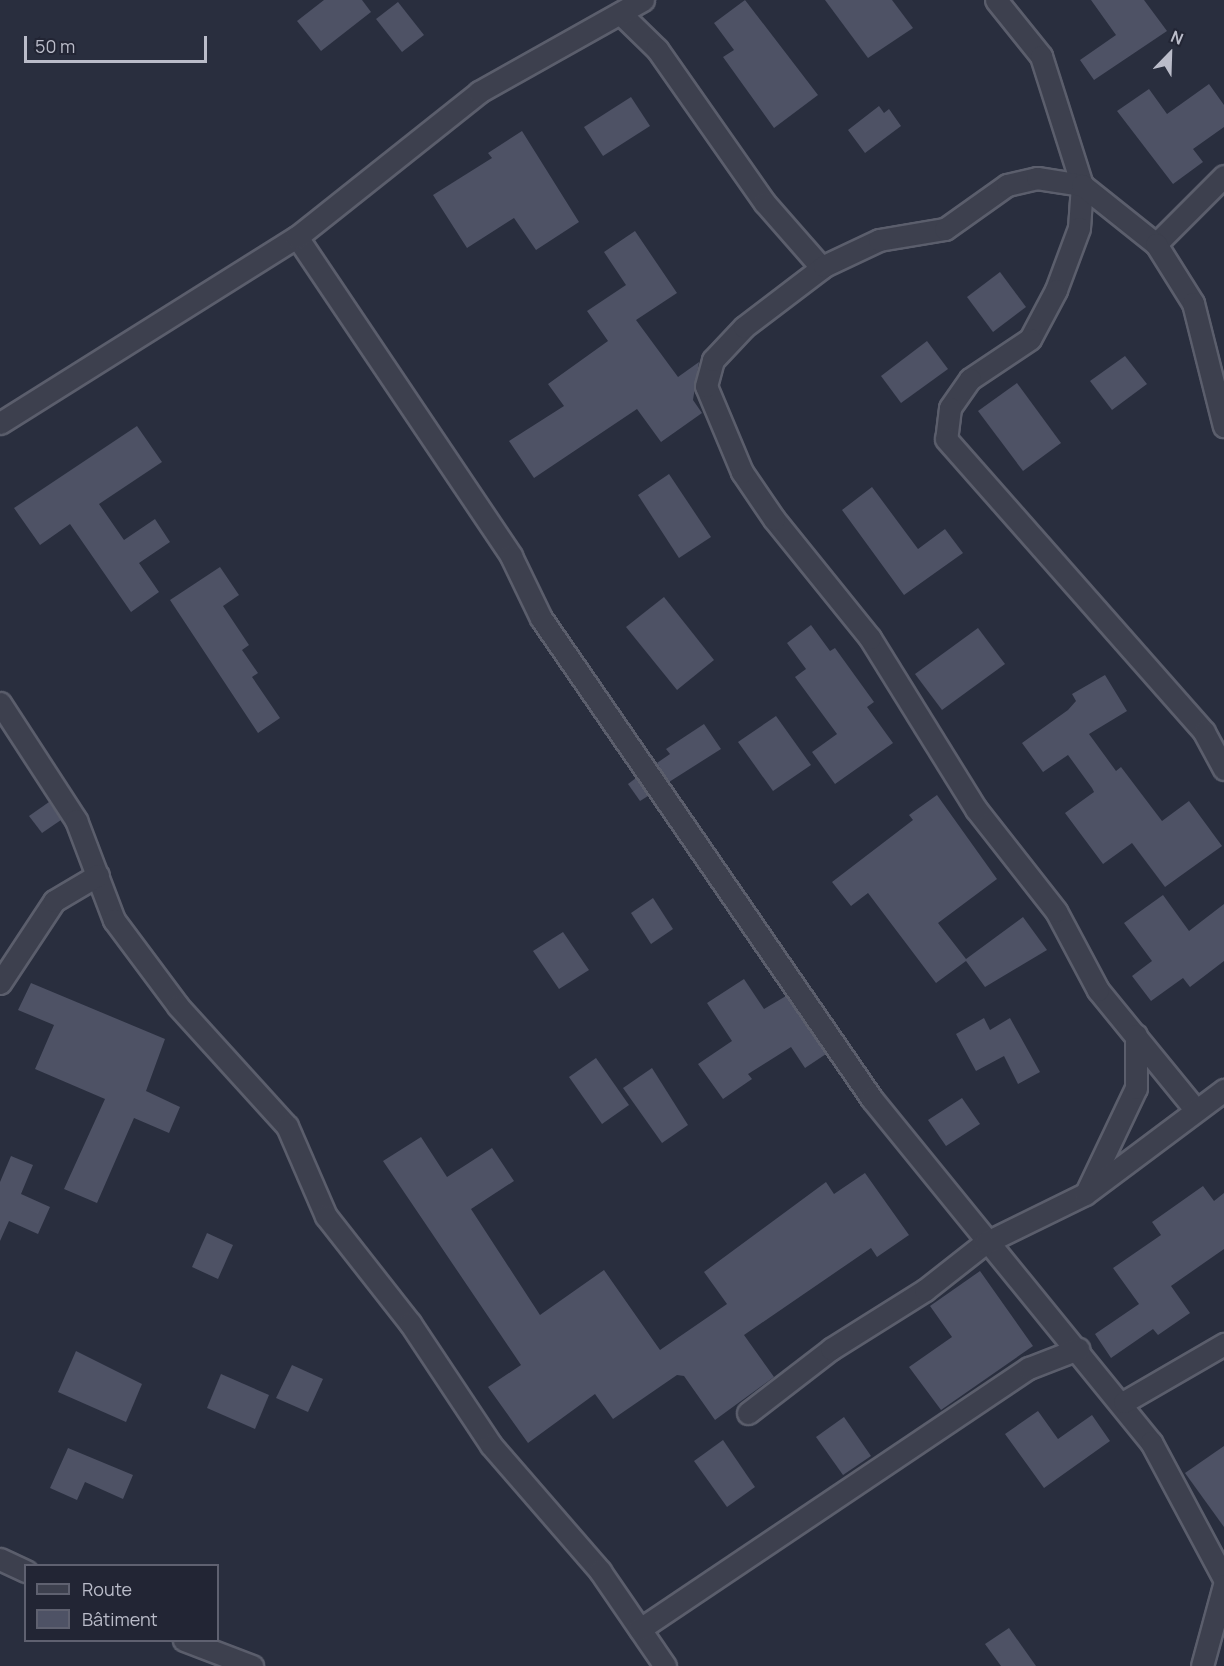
<!DOCTYPE html>
<html>
<head>
<meta charset="utf-8">
<style>
  body { margin:0 }
  #map { position:relative; width:1224px; height:1666px; overflow:hidden; background:#292e3e; font-family:Manrope,sans-serif }
  div>[style] { position:absolute }
  [style*='--x'] { left:calc(var(--x)*1px); top:calc(var(--y)*1px); width:calc(var(--w)*1px); rotate:calc(var(--a)*1deg) }
  .building>* { inset:0; background:#4e5265 }
  .roads { filter:drop-shadow(2px 0 #5b5e6c) drop-shadow(-2px 0 #5b5e6c) drop-shadow(0 2px #5b5e6c) drop-shadow(0 -2px #5b5e6c) }
  .minor>* { height:21px; margin:-10.5px; padding:0 10.5px; transform-origin:10.5px; border-radius:10.5px; background:#3d404e }
  span { translate:-50% -50%; white-space:nowrap; text-align:center; line-height:1.15; -webkit-text-stroke:5px #222534; paint-order:stroke }
  .legend { position:absolute; left:24px; top:1564px; width:195px; height:78px; box-sizing:border-box; background:#222534; border:2px solid #5f6170; margin:0; padding:8px 10px; list-style:none; font-size:18px; color:#babcc9 }
  .legend li { display:flex; align-items:center; gap:12px; height:30px }
  .legend b { width:30px; border:2px solid #5f6170 }
  .north { position:absolute; left:1140px; top:24px; width:60px; height:60px; -webkit-text-stroke:4px #222534; paint-order:stroke; rotate:23deg; font-size:16px; font-weight:700; line-height:24px; text-align:center; color:#babcc9 }
  .north::after { content:''; display:block; margin:auto; width:21px; height:27px; background:#babcc9; clip-path:polygon(50% 0,100% 100%,50% 72%,0 100%) }
  .scale { position:absolute; left:24px; top:36px; width:183px; height:27px; box-sizing:border-box; border:3px solid #babcc9; border-top:0; padding-left:8px; font-size:18px; line-height:21px; white-space:nowrap; color:#babcc9; -webkit-text-stroke:4px #222534; paint-order:stroke }
</style>
</head>
<body>
<div id="map">
  <div class="building">
    <div style="clip-path:polygon(324px 0,362px 0,371px 12px,321px 51px,297px 21px)"></div>
    <div style="clip-path:polygon(745px 0,818px 95px,774px 128px,723px 57px,734px 50px,714px 23px)"></div>
    <div style="clip-path:polygon(825px 0,892px 0,913px 28px,868px 58px)"></div>
    <div style="clip-path:polygon(1091px 0,1144px 0,1167px 31px,1094px 80px,1080px 60px,1116px 35px)"></div>
    <div style="clip-path:polygon(398px 2px,424px 35px,402px 52px,376px 19px)"></div>
    <div style="clip-path:polygon(1209px 84px,1224px 105px,1224px 127px,1193px 149px,1203px 162px,1173px 184px,1117px 111px,1149px 89px,1167px 114px)"></div>
    <div style="clip-path:polygon(631px 97px,650px 126px,603px 156px,584px 127px)"></div>
    <div style="clip-path:polygon(879px 106px,884px 113px,889px 109px,901px 126px,865px 153px,848px 130px)"></div>
    <div style="clip-path:polygon(522px 131px,579px 222px,536px 250px,514px 218px,467px 248px,433px 195px,492px 158px,488px 153px)"></div>
    <div style="clip-path:polygon(635px 231px,677px 293px,636px 320px,678px 377px,699px 362px,693px 400px,702px 413px,661px 442px,637px 409px,534px 478px,509px 441px,564px 406px,548px 384px,608px 341px,587px 311px,626px 285px,604px 252px)"></div>
    <div style="clip-path:polygon(1000px 272px,1026px 307px,993px 332px,967px 297px)"></div>
    <div style="clip-path:polygon(927px 341px,948px 369px,901px 403px,881px 376px)"></div>
    <div style="clip-path:polygon(1125px 356px,1147px 384px,1112px 410px,1090px 381px)"></div>
    <div style="clip-path:polygon(1017px 383px,1061px 443px,1023px 471px,978px 411px)"></div>
    <div style="clip-path:polygon(137px 426px,162px 462px,99px 504px,124px 540px,155px 519px,170px 542px,139px 563px,159px 592px,131px 612px,70px 524px,40px 545px,14px 508px)"></div>
    <div style="clip-path:polygon(669px 474px,711px 537px,679px 558px,638px 495px)"></div>
    <div style="clip-path:polygon(872px 487px,918px 549px,945px 529px,963px 553px,904px 595px,842px 510px)"></div>
    <div style="clip-path:polygon(220px 567px,239px 595px,223px 606px,249px 645px,242px 650px,258px 673px,252px 677px,280px 718px,258px 733px,170px 600px)"></div>
    <div style="clip-path:polygon(664px 597px,714px 660px,677px 690px,626px 627px)"></div>
    <div style="clip-path:polygon(811px 625px,830px 651px,835px 648px,874px 702px,867px 707px,893px 743px,835px 784px,812px 752px,837px 734px,795px 677px,806px 669px,787px 643px)"></div>
    <div style="clip-path:polygon(978px 628px,1005px 664px,942px 710px,915px 674px)"></div>
    <div style="clip-path:polygon(1105px 675px,1127px 711px,1089px 734px,1116px 771px,1121px 767px,1162px 821px,1189px 801px,1222px 846px,1165px 887px,1132px 843px,1103px 864px,1065px 813px,1094px 792px,1092px 788px,1068px 755px,1043px 772px,1022px 743px,1068px 710px,1076px 701px,1072px 694px)"></div>
    <div style="clip-path:polygon(776px 716px,811px 765px,773px 791px,738px 742px)"></div>
    <div style="clip-path:polygon(704px 724px,721px 749px,669px 782px,657px 763px,670px 754px,666px 749px)"></div>
    <div style="clip-path:polygon(636px 778px,648px 796px,640px 801px,628px 784px)"></div>
    <div style="clip-path:polygon(937px 795px,997px 879px,938px 923px,966px 959px,1023px 917px,1047px 950px,985px 987px,966px 961px,936px 983px,868px 893px,851px 906px,832px 882px,913px 820px,909px 815px)"></div>
    <div style="clip-path:polygon(49px 802px,61px 820px,42px 833px,29px 816px)"></div>
    <div style="clip-path:polygon(1163px 895px,1189px 931px,1224px 904px,1224px 961px,1190px 987px,1183px 978px,1151px 1001px,1132px 976px,1152px 961px,1124px 923px)"></div>
    <div style="clip-path:polygon(653px 898px,673px 929px,651px 944px,631px 913px)"></div>
    <div style="clip-path:polygon(563px 932px,589px 970px,559px 989px,533px 951px)"></div>
    <div style="clip-path:polygon(744px 979px,764px 1009px,786px 996px,826px 1054px,805px 1068px,791px 1047px,748px 1074px,752px 1079px,723px 1099px,698px 1064px,732px 1041px,707px 1003px)"></div>
    <div style="clip-path:polygon(31px 983px,165px 1039px,146px 1091px,180px 1107px,169px 1133px,134px 1118px,97px 1203px,64px 1189px,105px 1099px,35px 1069px,54px 1025px,18px 1010px)"></div>
    <div style="clip-path:polygon(984px 1018px,990px 1030px,1010px 1018px,1040px 1072px,1018px 1084px,1004px 1056px,976px 1071px,956px 1034px)"></div>
    <div style="clip-path:polygon(596px 1058px,629px 1105px,602px 1124px,569px 1077px)"></div>
    <div style="clip-path:polygon(652px 1068px,688px 1125px,662px 1143px,623px 1088px)"></div>
    <div style="clip-path:polygon(962px 1098px,980px 1124px,946px 1146px,928px 1120px)"></div>
    <div style="clip-path:polygon(421px 1137px,447px 1177px,492px 1148px,514px 1181px,471px 1209px,540px 1315px,604px 1270px,660px 1350px,727px 1304px,704px 1272px,826px 1182px,834px 1194px,865px 1173px,909px 1235px,877px 1257px,871px 1248px,744px 1335px,774px 1377px,715px 1420px,684px 1376px,677px 1375px,613px 1419px,595px 1394px,528px 1443px,488px 1387px,521px 1365px,383px 1161px)"></div>
    <div style="clip-path:polygon(11px 1156px,33px 1165px,21px 1194px,50px 1207px,38px 1234px,9px 1221px,0 1241px,0 1182px)"></div>
    <div style="clip-path:polygon(1203px 1186px,1214px 1201px,1224px 1193px,1224px 1249px,1171px 1286px,1190px 1313px,1158px 1335px,1153px 1329px,1111px 1358px,1095px 1334px,1139px 1304px,1113px 1268px,1161px 1235px,1152px 1222px)"></div>
    <div style="clip-path:polygon(207px 1233px,233px 1245px,218px 1279px,192px 1267px)"></div>
    <div style="clip-path:polygon(980px 1271px,1033px 1346px,941px 1410px,909px 1367px,952px 1337px,930px 1306px)"></div>
    <div style="clip-path:polygon(76px 1351px,142px 1384px,126px 1422px,58px 1392px)"></div>
    <div style="clip-path:polygon(292px 1365px,323px 1379px,308px 1412px,276px 1398px)"></div>
    <div style="clip-path:polygon(221px 1374px,269px 1395px,255px 1429px,207px 1408px)"></div>
    <div style="clip-path:polygon(1038px 1411px,1058px 1439px,1092px 1415px,1110px 1441px,1044px 1488px,1005px 1434px)"></div>
    <div style="clip-path:polygon(844px 1417px,871px 1456px,843px 1475px,816px 1437px)"></div>
    <div style="clip-path:polygon(723px 1440px,755px 1487px,727px 1507px,694px 1461px)"></div>
    <div style="clip-path:polygon(1224px 1446px,1224px 1527px,1185px 1473px)"></div>
    <div style="clip-path:polygon(68px 1448px,133px 1475px,123px 1499px,85px 1482px,77px 1500px,50px 1488px)"></div>
    <div style="clip-path:polygon(1009px 1628px,1036px 1666px,1001px 1666px,985px 1644px)"></div>
  </div>
  <div class="roads">
    <div class="minor">
      <div style="--x:996;--y:0;--w:72;--a:51.2"></div>
      <div style="--x:1041;--y:56;--w:135;--a:72.4"></div>
      <div style="--x:1082;--y:185;--w:43;--a:94"></div>
      <div style="--x:1079;--y:228;--w:66;--a:110.4"></div>
      <div style="--x:1056;--y:290;--w:55;--a:118"></div>
      <div style="--x:1030;--y:339;--w:72;--a:146.3"></div>
      <div style="--x:970;--y:379;--w:35;--a:125"></div>
      <div style="--x:950;--y:408;--w:31;--a:97"></div>
      <div style="--x:946;--y:439;--w:390;--a:48.6"></div>
      <div style="--x:1204;--y:732;--w:42;--a:61.6"></div>
      <div style="--x:622;--y:15;--w:49;--a:44.2"></div>
      <div style="--x:657;--y:49;--w:188;--a:55"></div>
      <div style="--x:765;--y:203;--w:86;--a:48.8"></div>
      <div style="--x:297;--y:237;--w:384;--a:56.1"></div>
      <div style="--x:511;--y:556;--w:69;--a:64.2"></div>
      <div style="--x:541;--y:618;--w:584;--a:55.47"></div>
      <div style="--x:872;--y:1099;--w:442;--a:50.9"></div>
      <div style="--x:1151;--y:1442;--w:155;--a:61.9"></div>
      <div style="--x:1156;--y:244;--w:96;--a:-45"></div>
      <div style="--x:0;--y:423;--w:350;--a:-32.1"></div>
      <div style="--x:297;--y:237;--w:233;--a:-38.5"></div>
      <div style="--x:479;--y:92;--w:188;--a:-29.3"></div>
      <div style="--x:0;--y:703;--w:140;--a:57"></div>
      <div style="--x:76;--y:820;--w:107;--a:69.2"></div>
      <div style="--x:114;--y:920;--w:107;--a:53.3"></div>
      <div style="--x:178;--y:1006;--w:162;--a:47.8"></div>
      <div style="--x:287;--y:1126;--w:98;--a:66.6"></div>
      <div style="--x:326;--y:1216;--w:136;--a:51.9"></div>
      <div style="--x:410;--y:1323;--w:146;--a:56.4"></div>
      <div style="--x:491;--y:1445;--w:167;--a:49.1"></div>
      <div style="--x:600;--y:1571;--w:115;--a:55.6"></div>
      <div style="--x:0;--y:983;--w:98;--a:-56.6"></div>
      <div style="--x:54;--y:901;--w:51;--a:-30.6"></div>
      <div style="--x:1195;--y:1109;--w:154;--a:-129.2"></div>
      <div style="--x:1098;--y:990;--w:89;--a:-118"></div>
      <div style="--x:1056;--y:911;--w:130;--a:-128.1"></div>
      <div style="--x:976;--y:809;--w:201;--a:-121.8"></div>
      <div style="--x:870;--y:638;--w:153;--a:-128.9"></div>
      <div style="--x:774;--y:519;--w:57;--a:-124.2"></div>
      <div style="--x:742;--y:472;--w:93;--a:-112.7"></div>
      <div style="--x:706;--y:386;--w:27;--a:-75"></div>
      <div style="--x:713;--y:360;--w:45;--a:-46.8"></div>
      <div style="--x:744;--y:327;--w:101;--a:-37.3"></div>
      <div style="--x:824;--y:266;--w:61;--a:-25.3"></div>
      <div style="--x:879;--y:240;--w:67;--a:-9.5"></div>
      <div style="--x:945;--y:229;--w:76;--a:-35.4"></div>
      <div style="--x:1007;--y:185;--w:31;--a:-13"></div>
      <div style="--x:1037;--y:178;--w:46;--a:8.8"></div>
      <div style="--x:1082;--y:185;--w:95;--a:38.6"></div>
      <div style="--x:1156;--y:244;--w:70;--a:57.9"></div>
      <div style="--x:1193;--y:303;--w:127;--a:75.9"></div>
      <div style="--x:1087;--y:1191;--w:114;--a:-64.6"></div>
      <div style="--x:1136;--y:1088;--w:53;--a:-90"></div>
      <div style="--x:1124;--y:1402;--w:116;--a:-30.1"></div>
      <div style="--x:748;--y:1413;--w:105;--a:-37.6"></div>
      <div style="--x:831;--y:1349;--w:111;--a:-32.1"></div>
      <div style="--x:925;--y:1290;--w:76;--a:-38.1"></div>
      <div style="--x:985;--y:1243;--w:111;--a:-26.1"></div>
      <div style="--x:1085;--y:1194;--w:174;--a:-36.8"></div>
      <div style="--x:0;--y:1559;--w:29;--a:25"></div>
      <div style="--x:640;--y:1629;--w:468;--a:-33.9"></div>
      <div style="--x:1029;--y:1368;--w:53;--a:-21.2"></div>
      <div style="--x:184;--y:1640;--w:73;--a:20.9"></div>
      <div style="--x:1202;--y:1666;--w:84;--a:-74.8"></div>
    </div>
  </div>
  <ul class="legend">
  <li><b style="height:8px;background:#3d404e"></b>Route</li>
  <li><b style="height:16px;background:#4e5265"></b>Bâtiment</li>
  </ul>
  <div class="north">N</div>
  <div class="scale">50 m</div>
</div>
</body>
</html>
